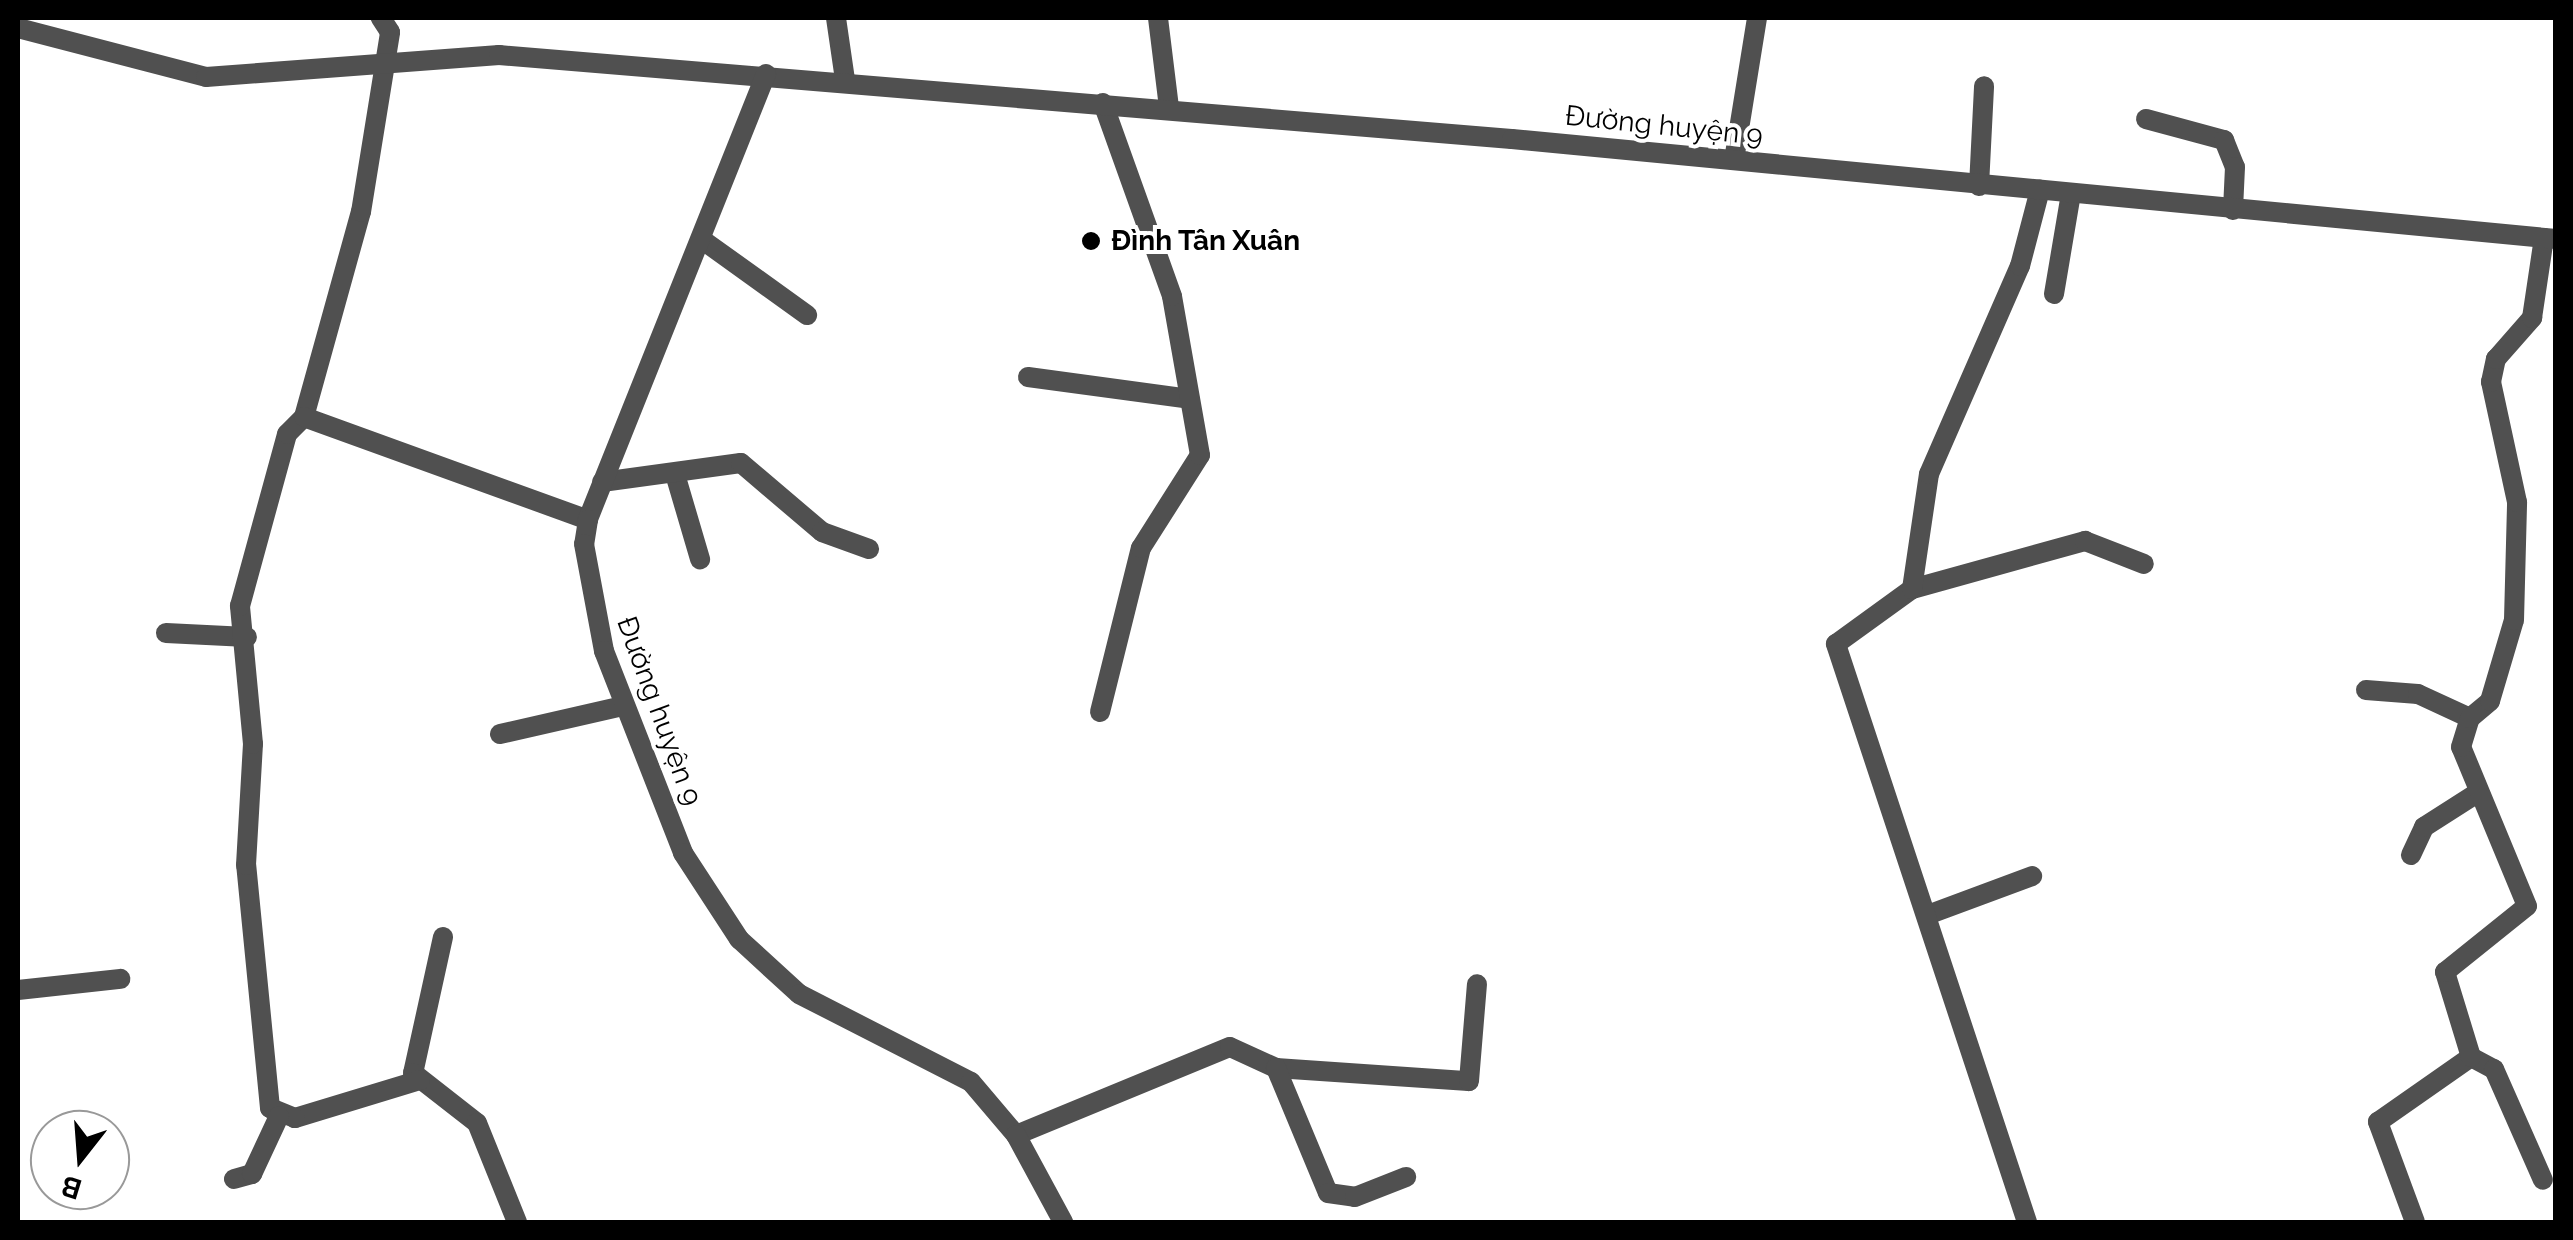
<!DOCTYPE html>
<html>
<head>
<meta charset="utf-8">
<style>
  body { margin:0 }
  #map { position:relative; width:2573px; height:1240px; overflow:hidden; background:#fff; font-family:Raleway,sans-serif }
  div>[style] { position:absolute }
  [style*='--x'] { left:calc(var(--x)*1px); top:calc(var(--y)*1px); width:calc(var(--w)*1px); rotate:calc(var(--a)*1deg) }
  .minor>* { height:20px; margin:-10px; padding:0 10px; transform-origin:10px; border-radius:10px; background:#505050 }
  .tertiary>* { height:20px; margin:-10px; padding:0 10px; transform-origin:10px; border-radius:10px; background:#505050 }
  .dots>* { width:28px; height:28px; translate:-50% -50%; box-sizing:border-box; border:5px solid #fff; border-radius:50% }
  span { translate:-50% -50%; white-space:nowrap; text-align:center; line-height:1.15; -webkit-text-stroke:8px #fff; paint-order:stroke }
  .street-label { font-size:28px; color:#000 }
  .poi-label { font-size:28px; color:#000; font-weight:700 }
  .left { translate:0 -50%; text-align:left }
  .frame { position:absolute; inset:0; border:20px solid #000; pointer-events:none }
  .north { position:absolute; left:30px; top:1110px; width:100px; height:100px; box-sizing:border-box; background:#fff; border:2px solid #999; border-radius:50%; rotate:197deg; font-size:28px; font-weight:700; line-height:40px; text-align:center; color:#000 }
  .north::after { content:''; display:block; margin:auto; width:35px; height:45px; background:#000; clip-path:polygon(50% 0,100% 100%,50% 72%,0 100%) }
</style>
</head>
<body>
<div id="map">
  <div class="minor">
    <div style="--x:836;--y:18;--w:63;--a:81.7"></div>
    <div style="--x:1158;--y:18;--w:91;--a:83"></div>
    <div style="--x:2146;--y:119;--w:81;--a:15.1"></div>
    <div style="--x:2224;--y:140;--w:29;--a:68"></div>
    <div style="--x:2235;--y:167;--w:43;--a:92.7"></div>
    <div style="--x:1734;--y:160;--w:144;--a:-80.8"></div>
    <div style="--x:1979;--y:186;--w:100;--a:-87.1"></div>
    <div style="--x:704;--y:241;--w:127;--a:35.7"></div>
    <div style="--x:2054;--y:294;--w:102;--a:-80.4"></div>
    <div style="--x:1028;--y:377;--w:163;--a:7.7"></div>
    <div style="--x:304;--y:417;--w:213;--a:-74.5"></div>
    <div style="--x:361;--y:212;--w:182;--a:-80.8"></div>
    <div style="--x:390;--y:32;--w:17;--a:-123"></div>
    <div style="--x:675;--y:474;--w:89;--a:73.6"></div>
    <div style="--x:602;--y:482;--w:140;--a:-7.8"></div>
    <div style="--x:741;--y:463;--w:106;--a:40.4"></div>
    <div style="--x:822;--y:532;--w:50;--a:19.9"></div>
    <div style="--x:1912;--y:589;--w:180;--a:-15.5"></div>
    <div style="--x:2085;--y:541;--w:63;--a:21.3"></div>
    <div style="--x:166;--y:633;--w:81;--a:2.8"></div>
    <div style="--x:2366;--y:690;--w:52;--a:4.4"></div>
    <div style="--x:2418;--y:694;--w:57;--a:24.8"></div>
    <div style="--x:1100;--y:712;--w:169;--a:-76"></div>
    <div style="--x:1141;--y:548;--w:110;--a:-57.6"></div>
    <div style="--x:1200;--y:455;--w:161;--a:-100"></div>
    <div style="--x:1172;--y:296;--w:205;--a:-109.7"></div>
    <div style="--x:500;--y:734;--w:126;--a:-12.8"></div>
    <div style="--x:2411;--y:855;--w:31;--a:-65"></div>
    <div style="--x:2424;--y:827;--w:59;--a:-32.6"></div>
    <div style="--x:1930;--y:914;--w:109;--a:-20.4"></div>
    <div style="--x:443;--y:937;--w:139;--a:102.4"></div>
    <div style="--x:413;--y:1073;--w:81;--a:38"></div>
    <div style="--x:477;--y:1123;--w:107;--a:68"></div>
    <div style="--x:18;--y:990;--w:103;--a:-6.2"></div>
    <div style="--x:2471;--y:1057;--w:26;--a:28"></div>
    <div style="--x:2494;--y:1069;--w:121;--a:66.2"></div>
    <div style="--x:1276;--y:1068;--w:193;--a:3.9"></div>
    <div style="--x:1469;--y:1081;--w:97;--a:-85.3"></div>
    <div style="--x:420;--y:1080;--w:131;--a:163.1"></div>
    <div style="--x:295;--y:1118;--w:27;--a:-158"></div>
    <div style="--x:270;--y:1108;--w:244;--a:-95.6"></div>
    <div style="--x:246;--y:865;--w:121;--a:-86.7"></div>
    <div style="--x:253;--y:744;--w:139;--a:-95.4"></div>
    <div style="--x:240;--y:606;--w:178;--a:-74.7"></div>
    <div style="--x:287;--y:434;--w:24;--a:-45"></div>
    <div style="--x:304;--y:417;--w:302;--a:19.9"></div>
    <div style="--x:1016;--y:1135;--w:231;--a:-22.4"></div>
    <div style="--x:1230;--y:1047;--w:51;--a:24.5"></div>
    <div style="--x:1276;--y:1068;--w:135;--a:67.4"></div>
    <div style="--x:1328;--y:1193;--w:27;--a:8"></div>
    <div style="--x:1355;--y:1197;--w:55;--a:-21.4"></div>
    <div style="--x:234;--y:1179;--w:19;--a:-16"></div>
    <div style="--x:252;--y:1174;--w:64;--a:-65"></div>
    <div style="--x:2027;--y:1222;--w:609;--a:-108.29"></div>
    <div style="--x:1836;--y:644;--w:94;--a:-35.9"></div>
    <div style="--x:1912;--y:589;--w:116;--a:-81.6"></div>
    <div style="--x:1929;--y:474;--w:227;--a:-66.4"></div>
    <div style="--x:2020;--y:266;--w:79;--a:-75.3"></div>
    <div style="--x:2415;--y:1222;--w:107;--a:-110.3"></div>
    <div style="--x:2378;--y:1122;--w:113;--a:-35"></div>
    <div style="--x:2471;--y:1057;--w:89;--a:-107"></div>
    <div style="--x:2445;--y:972;--w:105;--a:-38.8"></div>
    <div style="--x:2527;--y:906;--w:172;--a:-112.5"></div>
    <div style="--x:2461;--y:747;--w:30;--a:-73"></div>
    <div style="--x:2470;--y:718;--w:26;--a:-40"></div>
    <div style="--x:2490;--y:701;--w:84;--a:-73.5"></div>
    <div style="--x:2514;--y:620;--w:118;--a:-88.5"></div>
    <div style="--x:2517;--y:502;--w:123;--a:-102.2"></div>
    <div style="--x:2491;--y:382;--w:24;--a:-78"></div>
    <div style="--x:2496;--y:359;--w:55;--a:-48.7"></div>
    <div style="--x:2532;--y:318;--w:81;--a:-81.5"></div>
  </div>
  <div class="tertiary">
    <div style="--x:18;--y:28;--w:194;--a:14.6"></div>
    <div style="--x:206;--y:77;--w:294;--a:-4.3"></div>
    <div style="--x:499;--y:55;--w:1016;--a:4.74"></div>
    <div style="--x:1512;--y:139;--w:1049;--a:5.47"></div>
    <div style="--x:766;--y:74;--w:480;--a:111.8"></div>
    <div style="--x:588;--y:520;--w:24;--a:99"></div>
    <div style="--x:584;--y:544;--w:109;--a:79.4"></div>
    <div style="--x:604;--y:651;--w:217;--a:68.6"></div>
    <div style="--x:683;--y:853;--w:103;--a:56.9"></div>
    <div style="--x:739;--y:939;--w:81;--a:42.5"></div>
    <div style="--x:799;--y:994;--w:193;--a:27.1"></div>
    <div style="--x:971;--y:1082;--w:70;--a:49.7"></div>
    <div style="--x:1016;--y:1135;--w:99;--a:61.6"></div>
  </div>
  <div class="dots">
    <div style="left:1091px;top:241px;background:#000"></div>
  </div>
  <div class="street-label">
    <span style="left:1664px;top:126px;rotate:6deg">Đường huyện 9</span>
    <span style="left:659px;top:711px;rotate:70deg">Đường huyện 9</span>
  </div>
  <div class="poi-label">
    <span class="left" style="left:1111px;top:241px">Đình Tân Xuân</span>
  </div>
  <div class="frame"></div>
  <div class="north">B</div>
</div>
</body>
</html>
